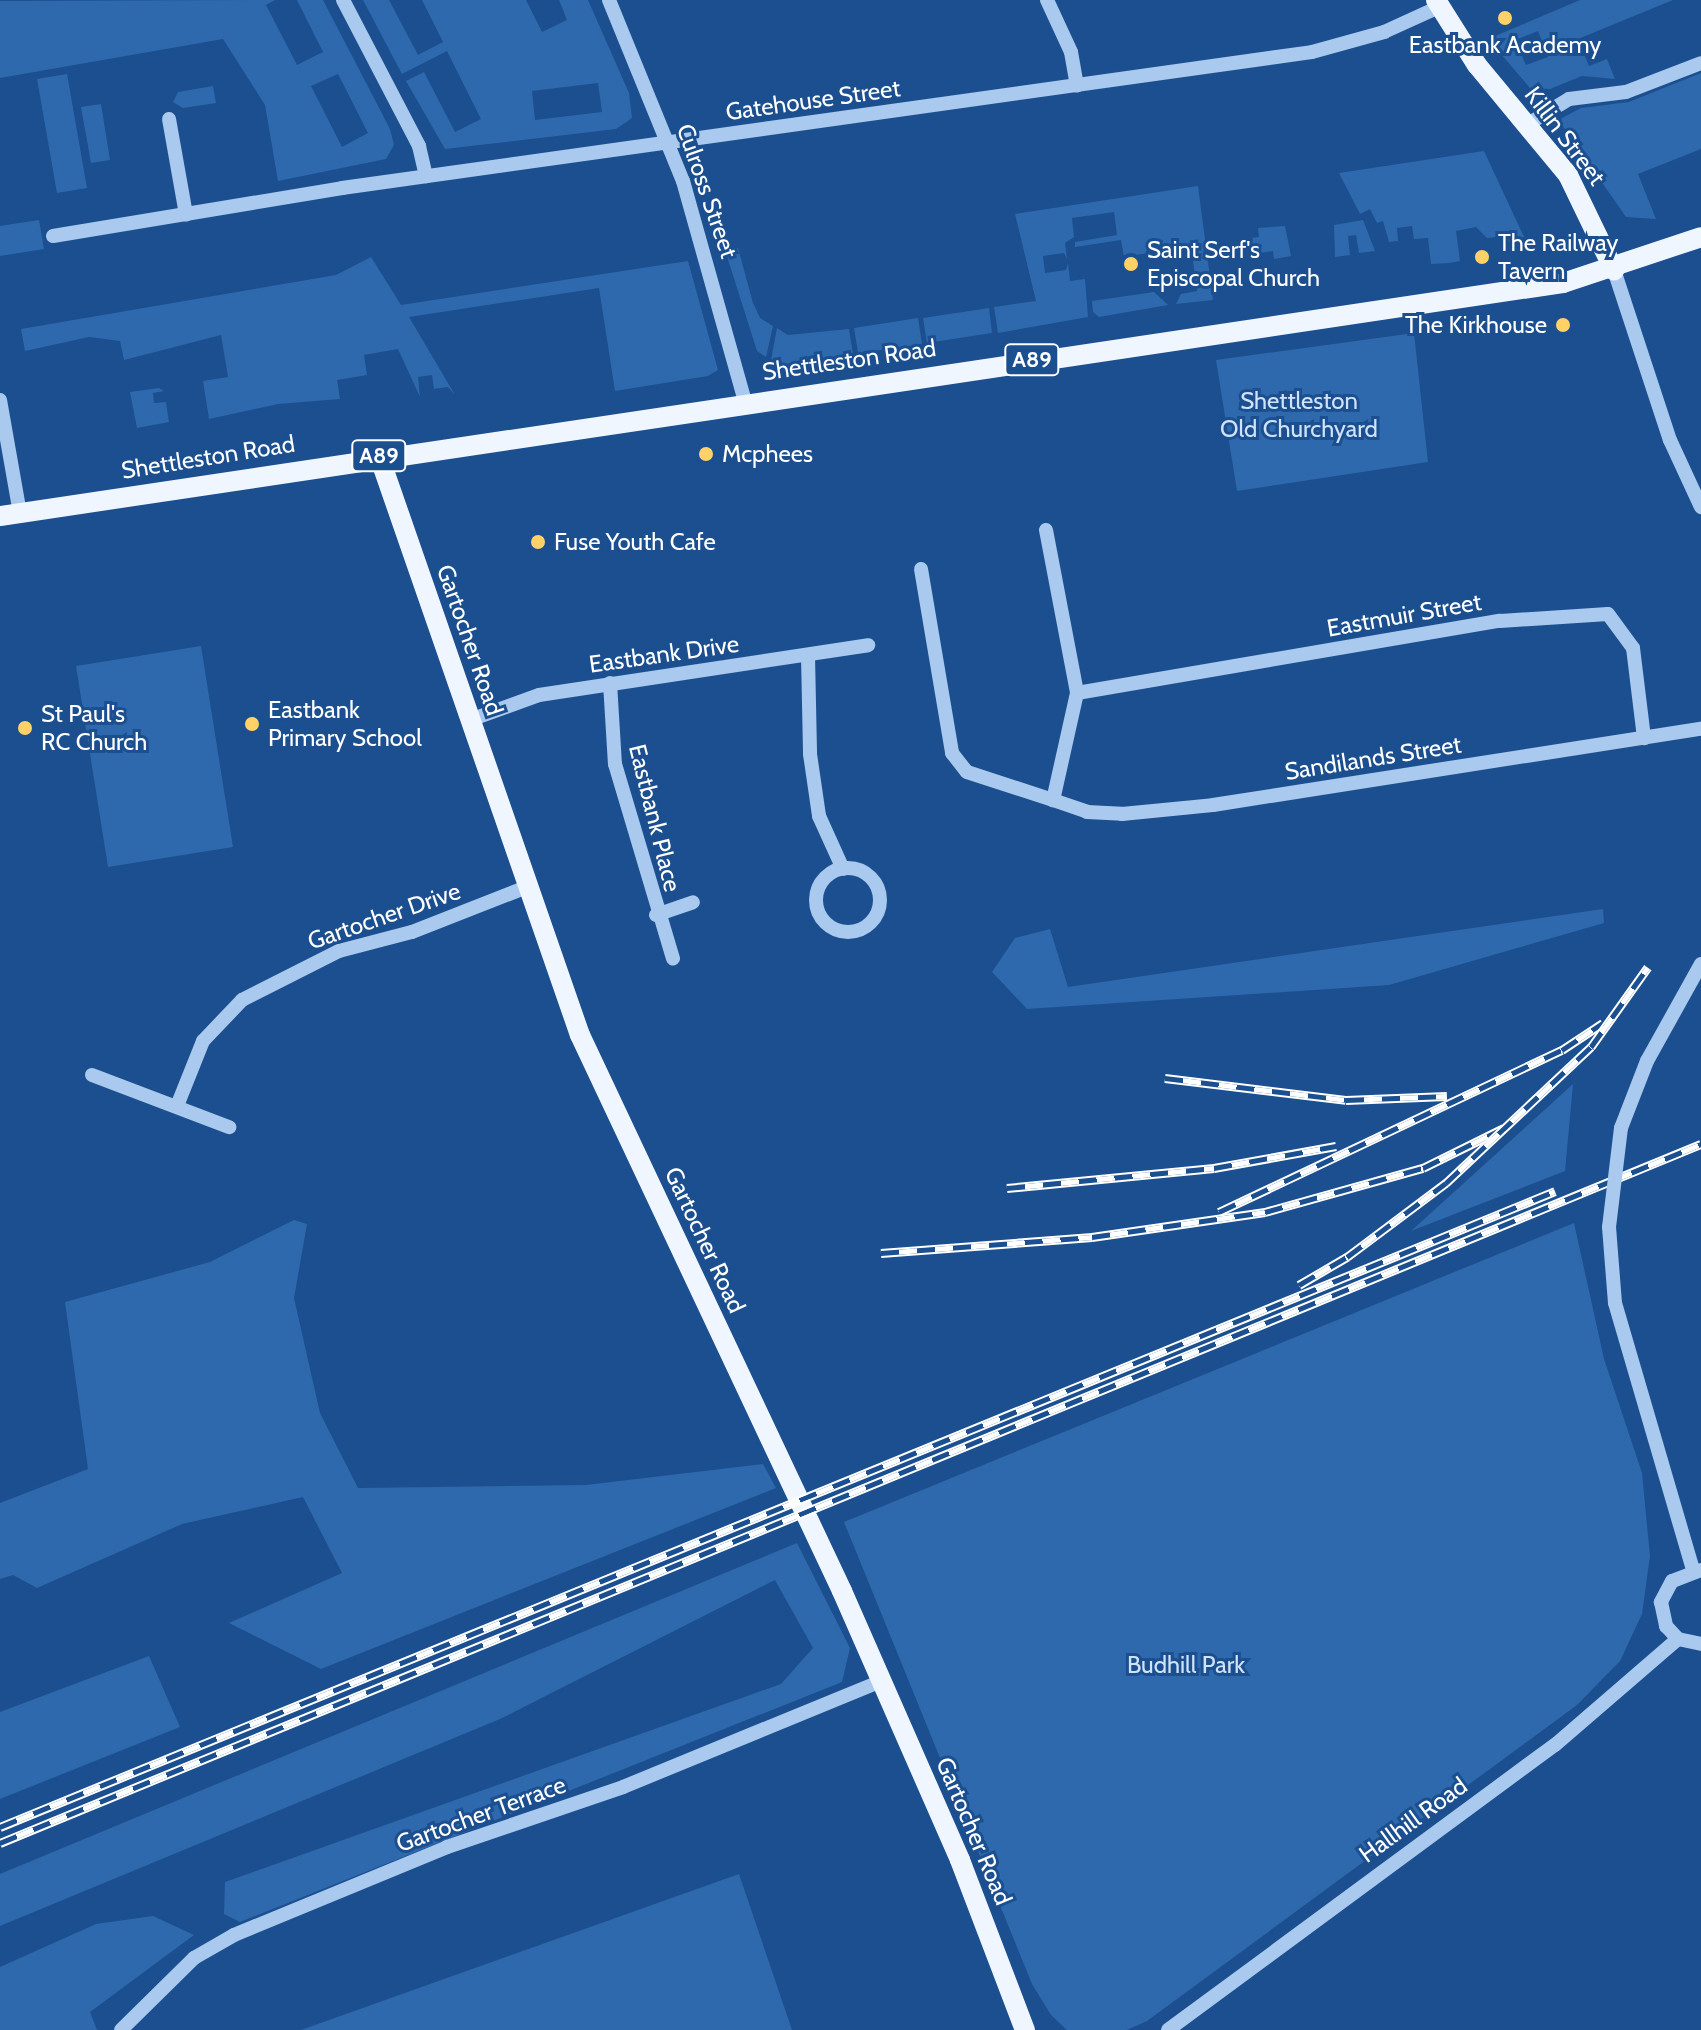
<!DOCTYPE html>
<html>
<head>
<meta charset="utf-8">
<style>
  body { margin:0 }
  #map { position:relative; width:1701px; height:2030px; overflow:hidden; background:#1b4f8f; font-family:Cabin,sans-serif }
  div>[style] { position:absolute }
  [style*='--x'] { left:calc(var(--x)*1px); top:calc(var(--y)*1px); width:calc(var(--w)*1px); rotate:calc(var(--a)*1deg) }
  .green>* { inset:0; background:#2e69ad }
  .minor>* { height:14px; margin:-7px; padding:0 7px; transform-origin:7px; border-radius:7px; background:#a9c9ee }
  .minor>.ring { margin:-7px; padding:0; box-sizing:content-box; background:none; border:14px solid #a9c9ee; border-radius:50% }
  .major>* { height:20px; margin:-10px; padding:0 10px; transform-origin:10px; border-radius:10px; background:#f0f6ff }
  .rail>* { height:9px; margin-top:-4.5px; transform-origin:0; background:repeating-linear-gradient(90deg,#1b4f8f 0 18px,#fff 0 36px); box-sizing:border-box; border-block:2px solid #fff }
  .minor-bridge>* { height:14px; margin:-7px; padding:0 7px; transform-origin:7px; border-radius:7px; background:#a9c9ee }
  .dots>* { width:22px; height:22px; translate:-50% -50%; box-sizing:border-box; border:4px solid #1b4f8f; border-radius:50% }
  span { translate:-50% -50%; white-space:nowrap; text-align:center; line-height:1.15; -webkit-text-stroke:6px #1b4f8f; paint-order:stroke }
  .shield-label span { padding:2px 6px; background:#1b4f8f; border:2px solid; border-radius:6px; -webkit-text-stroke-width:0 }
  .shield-label { font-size:22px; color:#fff; font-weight:700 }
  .poi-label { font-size:24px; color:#fff }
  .left { translate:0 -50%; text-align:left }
  .right { translate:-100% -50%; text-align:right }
  .street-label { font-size:24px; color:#fff }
  .park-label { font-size:24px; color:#cfe3fa }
</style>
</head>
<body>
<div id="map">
  <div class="green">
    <div style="clip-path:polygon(evenodd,275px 0,266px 5px,297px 65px,323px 52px,297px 0,323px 0,390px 129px,394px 145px,386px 159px,278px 181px,265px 105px,223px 39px,0 78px,0 1px,275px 0,338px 74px,368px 133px,342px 147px,311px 86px,338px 74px)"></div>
    <div style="clip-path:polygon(evenodd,363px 0,389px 0,418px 55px,443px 42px,422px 0,526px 0,542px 32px,567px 20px,559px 0,588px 0,629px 93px,632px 118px,616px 129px,445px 149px,406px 81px,424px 72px,455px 132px,481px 119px,447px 51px,402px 74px,363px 0,598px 83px,602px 112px,535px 120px,532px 91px,598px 83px)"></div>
    <div style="clip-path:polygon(evenodd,1580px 0,1673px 0,1578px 39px,1589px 66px,1607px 59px,1615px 79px,1582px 76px,1550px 89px,1530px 88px,1488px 39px,1580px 0,1538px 31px,1548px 57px,1526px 65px,1515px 40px,1538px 31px)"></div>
    <div style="clip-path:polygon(1701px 73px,1701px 149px,1638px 174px,1656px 219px,1626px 217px,1560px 122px,1562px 118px,1581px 108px,1629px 102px)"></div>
    <div style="clip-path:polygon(67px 74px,87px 188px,57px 193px,37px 79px)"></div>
    <div style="clip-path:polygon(213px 86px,216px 103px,183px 108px,173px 102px,178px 92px)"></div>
    <div style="clip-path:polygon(101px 104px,110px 160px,91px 163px,81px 107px)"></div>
    <div style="clip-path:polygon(1484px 151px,1524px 237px,1506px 243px,1505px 236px,1487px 238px,1476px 227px,1456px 231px,1460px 261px,1449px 263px,1431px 264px,1428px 238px,1414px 239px,1412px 226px,1397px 228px,1398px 241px,1389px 242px,1383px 221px,1377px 223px,1370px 209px,1360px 214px,1339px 173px)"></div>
    <div style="clip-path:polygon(1198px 186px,1213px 300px,1176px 304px,1181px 294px,1197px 291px,1191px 246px,1124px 257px,1121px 240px,1075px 247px,1075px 242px,1117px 235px,1114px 212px,1072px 218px,1074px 237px,1065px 243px,1067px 259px,1064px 253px,1043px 256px,1045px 273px,1066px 270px,1068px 263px,1070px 281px,1085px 279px,1088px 317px,998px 333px,994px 307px,1036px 301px,1015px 214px)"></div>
    <div style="clip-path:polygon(39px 220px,44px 249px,0 256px,0 226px)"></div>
    <div style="clip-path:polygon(1363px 220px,1375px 251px,1359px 253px,1356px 235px,1348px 236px,1350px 255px,1335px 257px,1334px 225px)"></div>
    <div style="clip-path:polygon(1285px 226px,1291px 256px,1274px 259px,1273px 251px,1251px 254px,1249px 238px,1259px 237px,1258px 228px)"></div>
    <div style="clip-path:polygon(738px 248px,753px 303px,760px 318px,773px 326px,766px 357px,757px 351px,725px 250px)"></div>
    <div style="clip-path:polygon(371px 257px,401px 305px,688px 261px,718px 370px,708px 376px,615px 391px,599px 288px,409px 317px,455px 395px,448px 387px,434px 389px,432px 375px,418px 377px,420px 397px,398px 349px,364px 355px,367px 375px,337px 380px,340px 399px,278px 404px,209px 419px,203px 381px,228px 377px,221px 335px,124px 360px,120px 341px,89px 337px,25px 351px,21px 329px,336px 275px)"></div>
    <div style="clip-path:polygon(1154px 292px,1168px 305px,1099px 317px,1093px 312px,1092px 301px)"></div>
    <div style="clip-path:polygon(989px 308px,992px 333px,927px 343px,923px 318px)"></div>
    <div style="clip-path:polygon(918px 318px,922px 344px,858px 353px,854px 328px)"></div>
    <div style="clip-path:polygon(777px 328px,788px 335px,849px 329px,853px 354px,779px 365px,771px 360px)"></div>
    <div style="clip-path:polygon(1414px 333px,1428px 462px,1237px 491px,1216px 360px)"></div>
    <div style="clip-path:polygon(159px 388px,164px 391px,153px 393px,154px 403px,166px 402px,169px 422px,137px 428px,130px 392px)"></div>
    <div style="clip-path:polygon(201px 646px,233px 847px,108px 867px,76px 666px)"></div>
    <div style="clip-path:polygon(1603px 909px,1604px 923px,1389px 985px,1027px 1009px,992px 972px,1015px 938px,1050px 929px,1068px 987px)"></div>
    <div style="clip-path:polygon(1573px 1084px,1565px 1171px,1411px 1231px)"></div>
    <div style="clip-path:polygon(294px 1220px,307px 1224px,294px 1298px,320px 1413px,358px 1488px,586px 1485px,763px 1464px,776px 1488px,321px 1669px,229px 1623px,342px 1573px,303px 1497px,182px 1524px,37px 1588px,13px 1575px,0 1579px,0 1503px,88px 1469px,65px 1302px,210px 1262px)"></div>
    <div style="clip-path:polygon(1574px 1223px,1604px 1359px,1642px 1473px,1650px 1556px,1642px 1614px,1620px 1661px,1577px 1705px,1147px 2021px,1127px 2030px,1067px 2030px,1051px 2015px,1032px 1984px,844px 1522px)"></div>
    <div style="clip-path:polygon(797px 1543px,850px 1648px,842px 1682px,240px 1922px,224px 1914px,225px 1882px,781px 1684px,813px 1648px,775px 1580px,500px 1719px,0 1926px,0 1874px)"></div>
    <div style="clip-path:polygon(149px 1656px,180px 1727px,0 1799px,0 1712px)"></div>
    <div style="clip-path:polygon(739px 1874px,792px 2030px,301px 2030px)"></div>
    <div style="clip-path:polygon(153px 1916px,194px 1935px,90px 2012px,97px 2030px,0 2030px,0 1967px,96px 1924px)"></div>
  </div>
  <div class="minor">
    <div style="--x:343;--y:0;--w:165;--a:62.5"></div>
    <div style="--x:419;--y:146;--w:31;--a:77"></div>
    <div style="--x:609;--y:0;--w:196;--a:67.8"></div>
    <div style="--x:683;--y:181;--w:230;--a:74.3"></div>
    <div style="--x:1047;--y:0;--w:57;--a:65.2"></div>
    <div style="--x:1071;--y:52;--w:34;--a:80"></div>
    <div style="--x:169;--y:119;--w:97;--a:79.9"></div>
    <div style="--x:1528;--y:124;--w:48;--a:-31.4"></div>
    <div style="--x:1569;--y:99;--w:57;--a:-7"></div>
    <div style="--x:1626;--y:92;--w:80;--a:-21.1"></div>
    <div style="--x:53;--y:236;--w:293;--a:-9.4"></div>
    <div style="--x:342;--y:188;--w:979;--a:-7.98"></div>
    <div style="--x:1312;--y:52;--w:75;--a:-15.5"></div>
    <div style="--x:1384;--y:32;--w:60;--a:-24.4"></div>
    <div style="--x:1614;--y:270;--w:179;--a:71.8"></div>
    <div style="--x:1670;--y:440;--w:74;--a:65.2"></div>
    <div style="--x:0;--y:400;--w:115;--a:80"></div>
    <div style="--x:1046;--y:530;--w:166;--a:79.2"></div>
    <div style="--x:1077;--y:693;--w:110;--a:102.6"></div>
    <div style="--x:1053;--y:800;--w:36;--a:19"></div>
    <div style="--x:1087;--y:812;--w:35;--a:3"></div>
    <div style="--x:1122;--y:814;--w:91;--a:-5.6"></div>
    <div style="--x:1213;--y:805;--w:494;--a:-8.9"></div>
    <div style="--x:921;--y:569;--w:187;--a:80.4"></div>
    <div style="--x:952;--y:753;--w:24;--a:52"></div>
    <div style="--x:967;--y:772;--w:90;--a:18"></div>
    <div style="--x:808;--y:656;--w:98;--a:88.8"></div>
    <div style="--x:810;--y:754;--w:63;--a:81.7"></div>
    <div style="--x:819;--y:816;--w:58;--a:65.6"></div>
    <div style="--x:610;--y:683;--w:81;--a:86.5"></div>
    <div style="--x:615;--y:764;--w:203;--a:73.4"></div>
    <div style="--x:1077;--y:693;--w:429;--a:-9.7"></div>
    <div style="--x:1500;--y:621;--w:108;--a:-3.7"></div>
    <div style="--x:1608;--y:614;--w:42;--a:53.7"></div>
    <div style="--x:1633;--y:648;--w:91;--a:83"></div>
    <div style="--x:470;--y:720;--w:73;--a:-19.9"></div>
    <div style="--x:539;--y:695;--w:333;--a:-8.6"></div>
    <div class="ring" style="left:816px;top:868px;width:50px;height:50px"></div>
    <div style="--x:656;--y:915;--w:39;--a:-19"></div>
    <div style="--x:92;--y:1075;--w:147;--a:20.8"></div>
    <div style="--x:177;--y:1106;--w:70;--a:-68.2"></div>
    <div style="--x:203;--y:1041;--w:57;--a:-46.4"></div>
    <div style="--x:242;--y:1000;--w:109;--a:-26.8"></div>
    <div style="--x:339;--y:951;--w:75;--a:-14.6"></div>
    <div style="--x:412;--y:932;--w:123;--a:-21.4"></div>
    <div style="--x:1621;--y:1128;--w:72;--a:-68.8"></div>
    <div style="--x:1647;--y:1061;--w:111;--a:-60.9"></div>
    <div style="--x:1609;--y:1227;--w:76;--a:85.5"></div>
    <div style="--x:1615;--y:1303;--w:278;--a:73.7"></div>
    <div style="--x:1701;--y:1570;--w:31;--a:159"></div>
    <div style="--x:1672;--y:1581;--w:24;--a:118"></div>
    <div style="--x:1661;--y:1602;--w:25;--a:78"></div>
    <div style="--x:1666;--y:1626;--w:18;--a:47"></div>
    <div style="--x:1678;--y:1639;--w:24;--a:12"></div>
    <div style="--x:121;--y:2030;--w:103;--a:-44.6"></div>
    <div style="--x:194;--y:1958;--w:46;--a:-29.9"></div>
    <div style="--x:234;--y:1935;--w:230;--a:-22.4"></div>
    <div style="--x:447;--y:1847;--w:186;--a:-18.8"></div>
    <div style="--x:623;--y:1787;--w:279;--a:-22.3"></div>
    <div style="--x:1168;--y:2030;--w:481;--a:-36.4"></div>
    <div style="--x:1555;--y:1745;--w:162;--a:-40.8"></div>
  </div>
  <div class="major">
    <div style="--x:1436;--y:0;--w:77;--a:57.8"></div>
    <div style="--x:1477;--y:65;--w:143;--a:50.4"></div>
    <div style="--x:1568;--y:175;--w:106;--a:64.2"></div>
    <div style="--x:379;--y:456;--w:613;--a:70.86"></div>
    <div style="--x:580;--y:1035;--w:615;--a:64.77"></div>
    <div style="--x:842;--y:1591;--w:294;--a:66.3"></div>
    <div style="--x:960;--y:1860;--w:182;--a:69.1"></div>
    <div style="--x:0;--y:516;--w:1580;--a:-8.48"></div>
    <div style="--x:1563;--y:283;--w:145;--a:-18.4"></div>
  </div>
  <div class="rail">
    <div style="--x:1165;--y:1078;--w:182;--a:6.9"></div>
    <div style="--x:1346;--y:1100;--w:101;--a:-2.3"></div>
    <div style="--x:1007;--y:1188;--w:208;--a:-5.5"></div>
    <div style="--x:1214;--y:1168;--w:124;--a:-10.2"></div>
    <div style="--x:1219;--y:1212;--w:379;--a:-25.3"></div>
    <div style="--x:1562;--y:1050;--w:49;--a:-33.4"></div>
    <div style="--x:881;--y:1253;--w:212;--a:-4.3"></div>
    <div style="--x:1092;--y:1237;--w:175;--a:-8.2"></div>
    <div style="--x:1265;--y:1212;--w:164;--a:-15.6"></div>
    <div style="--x:1423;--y:1168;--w:90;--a:-26.3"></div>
    <div style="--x:1299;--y:1285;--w:56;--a:-30.3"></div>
    <div style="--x:1347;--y:1257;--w:124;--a:-36.8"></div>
    <div style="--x:1446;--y:1183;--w:199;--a:-43.2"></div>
    <div style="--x:1591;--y:1047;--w:98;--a:-54.5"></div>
    <div style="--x:0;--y:1827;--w:1680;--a:-22.24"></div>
    <div style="--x:0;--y:1843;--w:1839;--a:-22.34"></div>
  </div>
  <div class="minor-bridge">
    <div style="--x:1609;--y:1227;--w:100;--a:-83.1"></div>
  </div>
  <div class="dots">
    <div style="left:1505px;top:18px;background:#ffd166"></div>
    <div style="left:1482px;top:257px;background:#ffd166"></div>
    <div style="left:1131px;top:264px;background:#ffd166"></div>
    <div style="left:1563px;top:325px;background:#ffd166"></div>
    <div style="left:706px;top:454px;background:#ffd166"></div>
    <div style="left:538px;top:542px;background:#ffd166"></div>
    <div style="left:252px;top:724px;background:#ffd166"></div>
    <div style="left:25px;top:728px;background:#ffd166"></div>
  </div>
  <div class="shield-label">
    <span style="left:1032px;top:360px">A89</span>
    <span style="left:379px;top:456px">A89</span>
  </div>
  <div class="poi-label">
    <span style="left:1505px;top:45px">Eastbank Academy</span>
    <span class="left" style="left:1498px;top:257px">The Railway<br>Tavern</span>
    <span class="left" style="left:1147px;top:264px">Saint Serf's<br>Episcopal Church</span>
    <span class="right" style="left:1547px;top:325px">The Kirkhouse</span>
    <span class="left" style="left:722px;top:454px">Mcphees</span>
    <span class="left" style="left:554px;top:542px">Fuse Youth Cafe</span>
    <span class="left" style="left:268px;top:724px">Eastbank<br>Primary School</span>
    <span class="left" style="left:41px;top:728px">St Paul's<br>RC Church</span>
  </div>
  <div class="street-label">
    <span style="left:813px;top:100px;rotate:-8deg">Gatehouse Street</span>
    <span style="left:1565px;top:136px;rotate:53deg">Killin Street</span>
    <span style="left:707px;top:191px;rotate:71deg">Culross Street</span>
    <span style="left:849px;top:360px;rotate:-8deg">Shettleston Road</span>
    <span style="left:208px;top:457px;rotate:-9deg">Shettleston Road</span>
    <span style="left:1404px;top:615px;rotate:-10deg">Eastmuir Street</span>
    <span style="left:470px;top:640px;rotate:71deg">Gartocher Road</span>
    <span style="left:664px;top:654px;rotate:-8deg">Eastbank Drive</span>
    <span style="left:1373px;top:758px;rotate:-9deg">Sandilands Street</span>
    <span style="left:655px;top:818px;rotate:76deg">Eastbank Place</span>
    <span style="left:384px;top:916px;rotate:-19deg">Gartocher Drive</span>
    <span style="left:705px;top:1240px;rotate:65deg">Gartocher Road</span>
    <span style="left:481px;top:1814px;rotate:-20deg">Gartocher Terrace</span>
    <span style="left:1413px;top:1820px;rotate:-36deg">Hallhill Road</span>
    <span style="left:974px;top:1831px;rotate:67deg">Gartocher Road</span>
  </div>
  <div class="park-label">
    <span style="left:1299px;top:415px">Shettleston<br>Old Churchyard</span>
    <span style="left:1186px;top:1665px">Budhill Park</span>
  </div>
</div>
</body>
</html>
